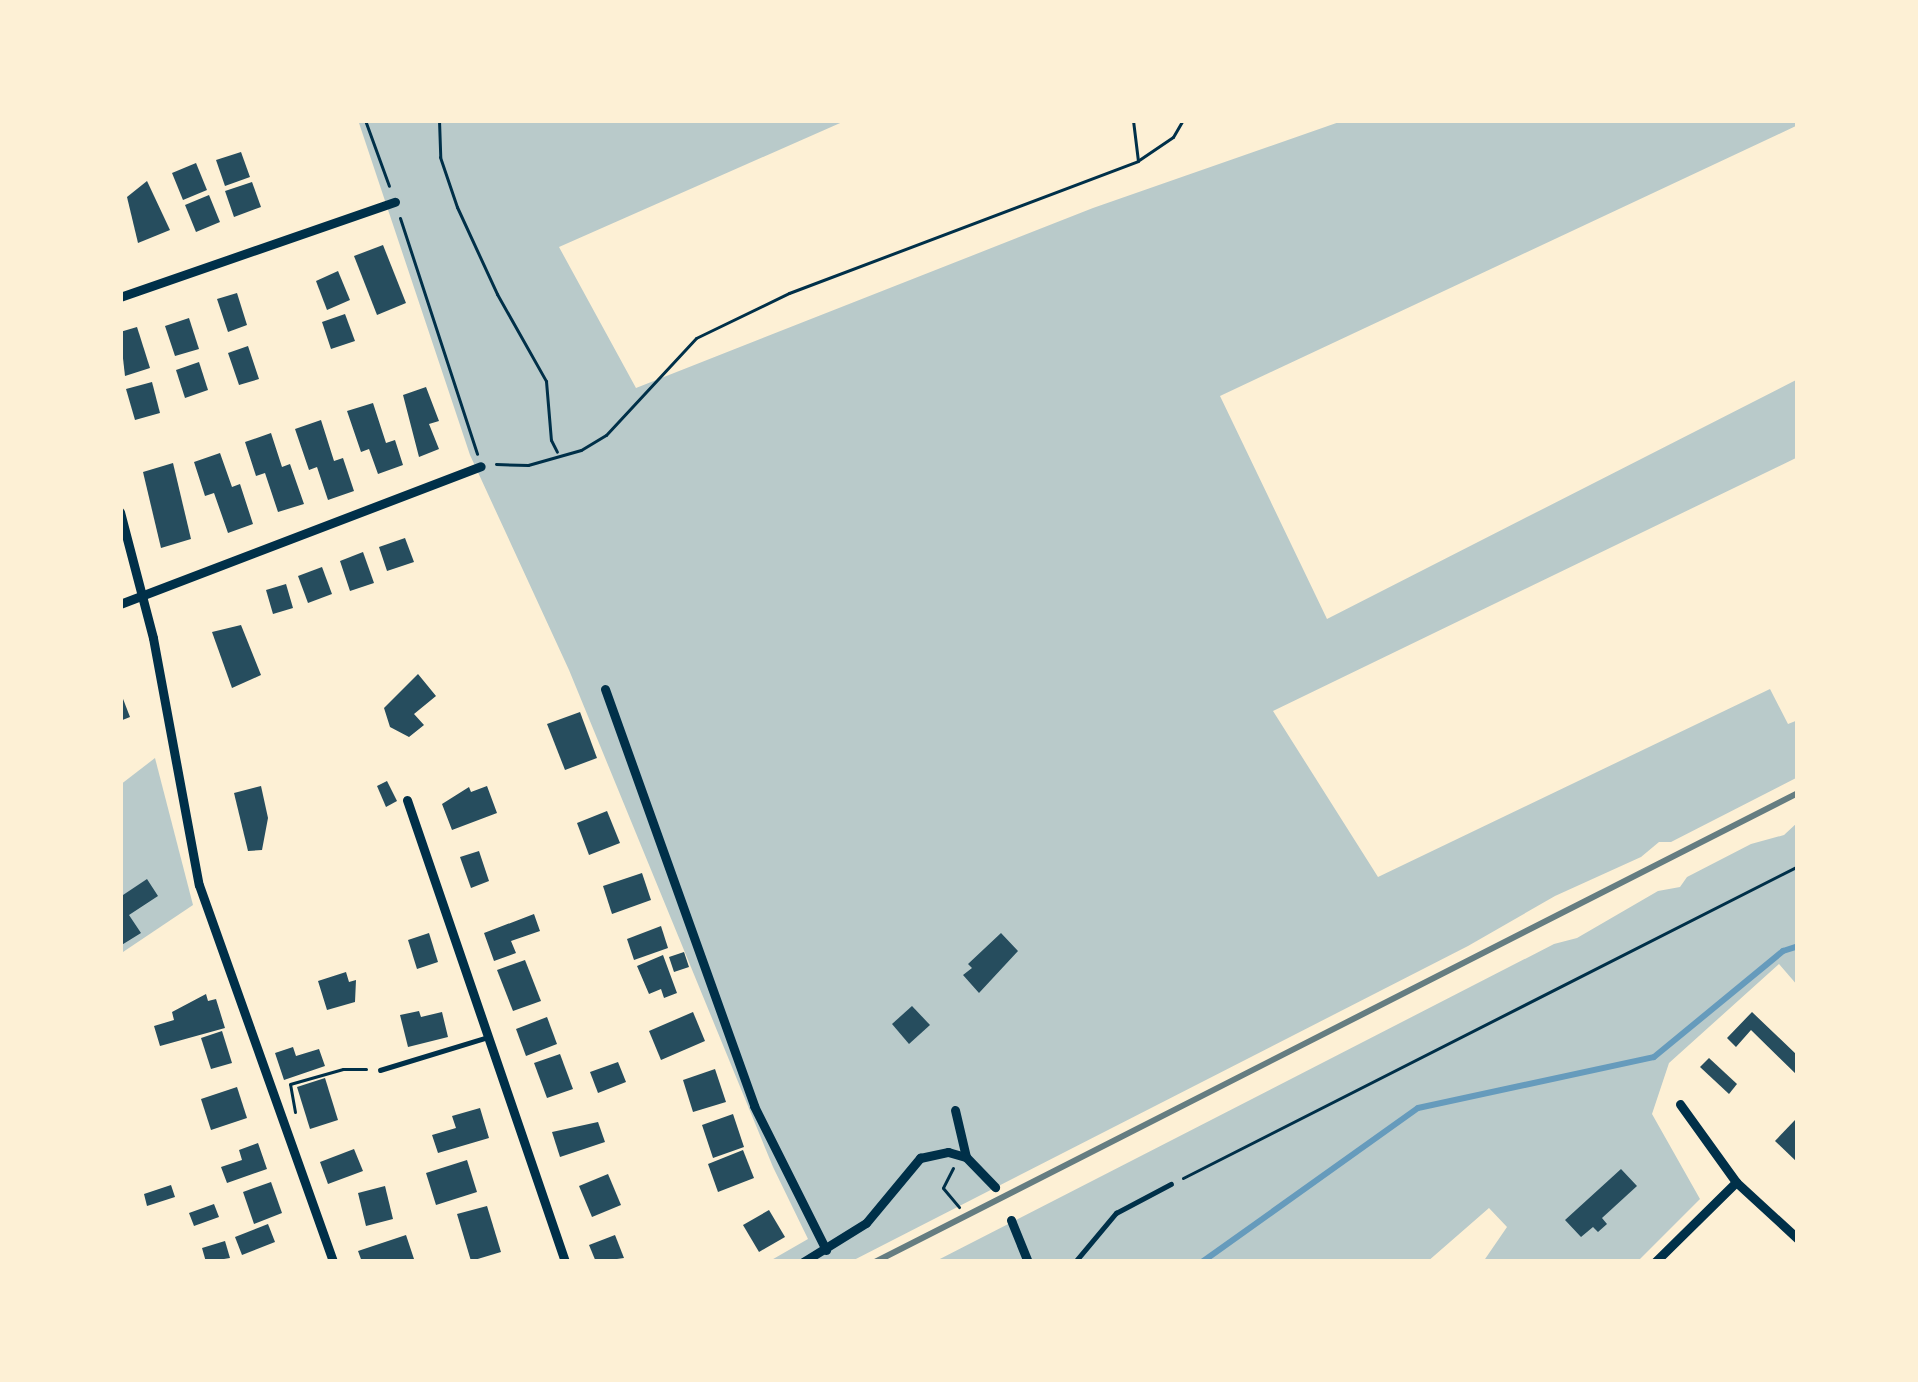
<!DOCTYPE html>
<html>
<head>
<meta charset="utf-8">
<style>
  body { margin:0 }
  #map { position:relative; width:1918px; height:1382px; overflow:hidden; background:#fdf0d5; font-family:"IBM Plex Sans",sans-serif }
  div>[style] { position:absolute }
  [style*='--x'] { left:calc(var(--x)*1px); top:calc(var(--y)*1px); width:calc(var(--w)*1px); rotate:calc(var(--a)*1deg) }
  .green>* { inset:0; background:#b9caca }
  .stream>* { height:6px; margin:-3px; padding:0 3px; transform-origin:3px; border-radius:3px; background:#669bbc }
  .building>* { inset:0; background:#264d5e }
  .path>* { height:3px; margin:-1.5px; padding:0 1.5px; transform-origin:1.5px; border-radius:1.5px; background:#003049 }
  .service>* { height:4.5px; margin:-2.25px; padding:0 2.25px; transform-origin:2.25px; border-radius:2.25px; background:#003049 }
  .minor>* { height:9px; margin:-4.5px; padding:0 4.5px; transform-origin:4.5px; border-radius:4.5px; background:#003049 }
  .rail>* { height:6px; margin:-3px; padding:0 3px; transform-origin:3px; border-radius:3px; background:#657d81 }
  span { translate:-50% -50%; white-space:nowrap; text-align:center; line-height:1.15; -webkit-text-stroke:10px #fdf0d5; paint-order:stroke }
  .frame { position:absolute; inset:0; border:123px solid #fdf0d5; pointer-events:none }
</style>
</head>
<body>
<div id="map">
  <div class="green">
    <div style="clip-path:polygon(358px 120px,847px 120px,559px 247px,636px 388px,1093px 208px,1345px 120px,1798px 120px,1798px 125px,1220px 396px,1327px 619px,1798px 379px,1798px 457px,1273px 711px,1378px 877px,1770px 689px,1788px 724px,1798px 720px,1798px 777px,1671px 842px,1659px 842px,1641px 857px,1555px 896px,1468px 946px,850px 1262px,768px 1262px,808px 1239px,773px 1167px,569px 670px,470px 455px)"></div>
    <div style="clip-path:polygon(155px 758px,193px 905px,120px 954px,120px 785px)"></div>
    <div style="clip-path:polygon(1798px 822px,1798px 986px,1779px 964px,1669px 1063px,1652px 1114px,1700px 1199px,1637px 1262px,1483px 1262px,1507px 1227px,1489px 1208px,1427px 1262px,934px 1262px,1554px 944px,1577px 938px,1658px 891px,1680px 887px,1687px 877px,1751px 844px,1784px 835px)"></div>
  </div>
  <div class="stream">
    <div style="--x:1202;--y:1262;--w:265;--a:-35.5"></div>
    <div style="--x:1418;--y:1108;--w:241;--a:-12.2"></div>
    <div style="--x:1654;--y:1057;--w:167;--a:-39.4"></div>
    <div style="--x:1783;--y:951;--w:16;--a:-18"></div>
  </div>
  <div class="building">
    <div style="clip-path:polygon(241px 152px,250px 177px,225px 186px,216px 160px)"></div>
    <div style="clip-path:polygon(196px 163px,207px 190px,183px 200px,172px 173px)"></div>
    <div style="clip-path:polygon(147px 181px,170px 230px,138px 243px,127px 197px)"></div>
    <div style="clip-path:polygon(252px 182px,261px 207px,234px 217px,225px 191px)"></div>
    <div style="clip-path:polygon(209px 195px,220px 222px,196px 232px,185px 205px)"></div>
    <div style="clip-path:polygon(383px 245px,406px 303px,377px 315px,354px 256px)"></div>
    <div style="clip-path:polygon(338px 271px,350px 300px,327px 310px,316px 281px)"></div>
    <div style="clip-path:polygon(237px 293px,247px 325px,228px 332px,217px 299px)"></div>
    <div style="clip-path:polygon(345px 314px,355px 341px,331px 349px,322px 322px)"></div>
    <div style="clip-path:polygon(189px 318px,199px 349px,175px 356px,165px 326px)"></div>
    <div style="clip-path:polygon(137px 327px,150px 368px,125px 376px,120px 332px)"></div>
    <div style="clip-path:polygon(248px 346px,259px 379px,239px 385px,228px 353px)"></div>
    <div style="clip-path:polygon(199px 362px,208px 390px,185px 398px,176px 370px)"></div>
    <div style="clip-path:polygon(152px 382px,160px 413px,135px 420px,126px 389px)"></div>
    <div style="clip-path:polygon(426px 387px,439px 421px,429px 424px,439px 449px,419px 457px,403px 395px)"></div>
    <div style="clip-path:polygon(373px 403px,386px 443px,395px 440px,403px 465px,378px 474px,369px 449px,361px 452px,347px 411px)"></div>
    <div style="clip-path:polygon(321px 420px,334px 461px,343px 458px,354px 491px,328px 500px,317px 467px,309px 470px,295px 429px)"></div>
    <div style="clip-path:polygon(271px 433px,282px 467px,290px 464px,304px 504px,278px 512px,265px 473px,256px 476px,245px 442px)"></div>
    <div style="clip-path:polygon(220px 453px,232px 487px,240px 484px,253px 524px,228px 533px,214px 493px,205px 496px,194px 462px)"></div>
    <div style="clip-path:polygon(173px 463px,191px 539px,161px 548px,143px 472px)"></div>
    <div style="clip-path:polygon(405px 538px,414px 562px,387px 571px,379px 547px)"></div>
    <div style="clip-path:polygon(363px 552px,374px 583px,350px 591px,340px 561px)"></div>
    <div style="clip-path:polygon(322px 567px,332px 594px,308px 603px,298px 576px)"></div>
    <div style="clip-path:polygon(286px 584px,293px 608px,273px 614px,266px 590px)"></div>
    <div style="clip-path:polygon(241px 625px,261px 675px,232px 688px,212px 632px)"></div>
    <div style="clip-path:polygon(418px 674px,436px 696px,414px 714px,424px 725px,409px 737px,390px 727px,384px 708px)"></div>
    <div style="clip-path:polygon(120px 691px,130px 717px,120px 721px)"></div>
    <div style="clip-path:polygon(580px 712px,597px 758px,565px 770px,547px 724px)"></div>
    <div style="clip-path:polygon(387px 781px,397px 801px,386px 807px,377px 786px)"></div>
    <div style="clip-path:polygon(261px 786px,268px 818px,262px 850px,248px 851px,234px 793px)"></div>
    <div style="clip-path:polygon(487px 786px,497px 813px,452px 830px,442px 804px,469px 787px,471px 792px)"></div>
    <div style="clip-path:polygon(607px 811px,620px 843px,589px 855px,577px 823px)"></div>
    <div style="clip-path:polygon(479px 851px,489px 881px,471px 888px,460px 857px)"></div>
    <div style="clip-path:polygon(642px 873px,651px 900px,612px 914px,603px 886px)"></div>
    <div style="clip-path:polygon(147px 879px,158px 896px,129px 915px,141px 933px,120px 946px,120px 897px)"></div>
    <div style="clip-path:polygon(534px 914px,540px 931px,511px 941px,516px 953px,494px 961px,484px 933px)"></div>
    <div style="clip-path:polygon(661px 926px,668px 948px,634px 960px,627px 939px)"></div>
    <div style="clip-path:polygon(429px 933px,438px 962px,417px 969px,408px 940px)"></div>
    <div style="clip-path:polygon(1001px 933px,1018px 951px,979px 993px,963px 975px,972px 968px,968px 964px)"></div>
    <div style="clip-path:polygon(684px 952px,689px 967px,674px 972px,669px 957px)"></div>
    <div style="clip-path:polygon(663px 955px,677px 993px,664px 998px,661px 989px,649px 994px,637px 966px)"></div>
    <div style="clip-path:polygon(525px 960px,541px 1001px,513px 1011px,497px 970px)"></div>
    <div style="clip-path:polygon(346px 972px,349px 982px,356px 980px,355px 1002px,327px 1010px,318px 981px)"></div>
    <div style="clip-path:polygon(206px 994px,208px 1001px,216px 999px,225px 1028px,160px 1046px,154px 1026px,174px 1020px,172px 1012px)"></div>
    <div style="clip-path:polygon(912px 1006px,930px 1025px,909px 1044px,892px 1024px)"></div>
    <div style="clip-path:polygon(419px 1011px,421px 1017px,442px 1012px,448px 1037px,408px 1047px,400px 1015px)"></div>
    <div style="clip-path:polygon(693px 1012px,705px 1041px,661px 1060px,649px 1031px)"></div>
    <div style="clip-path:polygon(1752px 1012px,1798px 1056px,1798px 1076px,1751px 1030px,1736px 1047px,1727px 1038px)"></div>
    <div style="clip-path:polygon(547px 1017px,557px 1044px,526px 1056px,516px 1029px)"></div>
    <div style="clip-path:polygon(222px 1031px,232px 1063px,211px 1069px,201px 1038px)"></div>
    <div style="clip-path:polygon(293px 1047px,296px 1056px,319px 1049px,325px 1066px,284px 1080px,275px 1053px)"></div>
    <div style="clip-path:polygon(560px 1054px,573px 1089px,547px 1098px,534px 1063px)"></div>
    <div style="clip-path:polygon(1709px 1058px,1737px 1084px,1729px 1094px,1700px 1067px)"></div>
    <div style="clip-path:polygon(618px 1062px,626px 1082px,598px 1093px,590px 1072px)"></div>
    <div style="clip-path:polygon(715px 1069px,726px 1102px,693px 1112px,683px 1080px)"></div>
    <div style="clip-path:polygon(325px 1078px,338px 1120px,310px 1129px,297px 1087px)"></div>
    <div style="clip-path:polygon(237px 1087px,247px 1118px,211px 1130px,201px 1099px)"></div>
    <div style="clip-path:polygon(480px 1108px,489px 1138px,438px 1153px,432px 1135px,456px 1128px,452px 1116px)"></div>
    <div style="clip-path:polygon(733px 1114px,744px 1147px,713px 1158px,702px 1125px)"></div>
    <div style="clip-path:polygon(1795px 1120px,1798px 1123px,1798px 1163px,1775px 1141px)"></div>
    <div style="clip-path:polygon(598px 1122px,605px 1142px,560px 1157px,552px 1132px)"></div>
    <div style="clip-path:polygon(258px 1143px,267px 1169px,227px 1183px,221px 1167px,242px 1160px,239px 1150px)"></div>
    <div style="clip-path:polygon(354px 1149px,363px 1171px,328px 1184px,320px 1162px)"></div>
    <div style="clip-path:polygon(743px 1150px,754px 1178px,718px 1192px,708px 1164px)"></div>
    <div style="clip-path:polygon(467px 1160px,477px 1192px,436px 1205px,426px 1173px)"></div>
    <div style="clip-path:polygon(1621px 1169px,1637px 1186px,1602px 1218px,1607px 1224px,1598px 1232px,1593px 1227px,1581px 1237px,1565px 1220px)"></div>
    <div style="clip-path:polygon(608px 1174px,621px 1205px,592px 1217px,579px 1186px)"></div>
    <div style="clip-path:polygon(271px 1182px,282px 1213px,254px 1224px,243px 1192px)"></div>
    <div style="clip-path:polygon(171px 1185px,175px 1197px,147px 1206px,144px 1194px)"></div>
    <div style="clip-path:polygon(385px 1186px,393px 1219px,366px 1226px,358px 1193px)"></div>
    <div style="clip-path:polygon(214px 1204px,219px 1217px,194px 1226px,189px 1213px)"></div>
    <div style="clip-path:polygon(487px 1206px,501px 1252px,471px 1261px,457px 1214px)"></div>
    <div style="clip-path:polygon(769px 1210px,785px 1237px,759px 1252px,743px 1225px)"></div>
    <div style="clip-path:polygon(268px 1224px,275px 1242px,242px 1255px,235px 1237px)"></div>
    <div style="clip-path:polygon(406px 1235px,415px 1262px,362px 1262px,358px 1251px)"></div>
    <div style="clip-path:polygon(615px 1235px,624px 1258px,596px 1262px,589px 1245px)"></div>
    <div style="clip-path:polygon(225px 1241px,230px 1258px,206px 1262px,202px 1248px)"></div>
  </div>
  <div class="path">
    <div style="--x:365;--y:120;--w:70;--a:70"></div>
    <div style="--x:439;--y:120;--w:37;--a:88"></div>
    <div style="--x:440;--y:157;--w:53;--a:71.2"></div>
    <div style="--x:457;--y:207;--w:96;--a:65.3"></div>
    <div style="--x:497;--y:294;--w:100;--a:60.6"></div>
    <div style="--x:546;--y:381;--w:59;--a:85.2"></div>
    <div style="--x:551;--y:440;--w:13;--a:63"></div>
    <div style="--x:1139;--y:160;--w:41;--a:-34.1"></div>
    <div style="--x:1173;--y:137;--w:20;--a:-60"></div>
    <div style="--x:400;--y:218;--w:248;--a:71.9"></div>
    <div style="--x:496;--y:464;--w:32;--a:2"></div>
    <div style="--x:528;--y:465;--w:55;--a:-15.8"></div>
    <div style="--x:581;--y:450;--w:29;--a:-31"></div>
    <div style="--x:606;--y:435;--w:132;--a:-47.1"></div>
    <div style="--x:696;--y:338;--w:103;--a:-25.8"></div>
    <div style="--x:789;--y:293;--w:373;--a:-20.7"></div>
    <div style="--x:1138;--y:161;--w:41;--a:-97"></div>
    <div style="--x:295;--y:1112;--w:28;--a:-100"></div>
    <div style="--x:290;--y:1084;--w:55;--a:-15.8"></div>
    <div style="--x:343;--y:1069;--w:23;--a:0"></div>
    <div style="--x:953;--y:1168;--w:22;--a:117"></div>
    <div style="--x:943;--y:1188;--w:25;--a:50"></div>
    <div style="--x:1183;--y:1178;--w:690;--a:-26.9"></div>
  </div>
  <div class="service">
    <div style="--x:380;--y:1070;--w:113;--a:-17"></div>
    <div style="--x:1075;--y:1262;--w:64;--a:-50.1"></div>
    <div style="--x:1116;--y:1213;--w:62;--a:-27.8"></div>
  </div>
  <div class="minor">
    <div style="--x:120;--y:297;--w:291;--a:-19.1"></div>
    <div style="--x:120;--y:512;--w:130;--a:75.3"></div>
    <div style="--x:153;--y:638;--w:251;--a:79.5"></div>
    <div style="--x:199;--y:885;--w:400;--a:70.4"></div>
    <div style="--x:120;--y:604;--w:386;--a:-20.9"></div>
    <div style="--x:605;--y:689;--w:443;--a:70.3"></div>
    <div style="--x:754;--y:1106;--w:161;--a:63.4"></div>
    <div style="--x:407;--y:800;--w:488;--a:71.1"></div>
    <div style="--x:955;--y:1110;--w:48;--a:76.8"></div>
    <div style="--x:1736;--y:1182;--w:84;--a:42.6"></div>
    <div style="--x:1011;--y:1220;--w:45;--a:68"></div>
    <div style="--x:803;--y:1262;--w:74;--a:-31.8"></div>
    <div style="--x:866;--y:1223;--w:85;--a:-50.3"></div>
    <div style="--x:920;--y:1158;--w:29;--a:-12"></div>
    <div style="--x:948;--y:1152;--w:19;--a:16"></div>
    <div style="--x:966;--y:1157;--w:42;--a:46"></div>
    <div style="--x:1655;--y:1262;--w:114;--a:-44.6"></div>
    <div style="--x:1736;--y:1182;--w:96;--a:-125.7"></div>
  </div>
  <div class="rail">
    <div style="--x:875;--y:1262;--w:1035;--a:-26.94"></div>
  </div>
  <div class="frame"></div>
</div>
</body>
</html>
